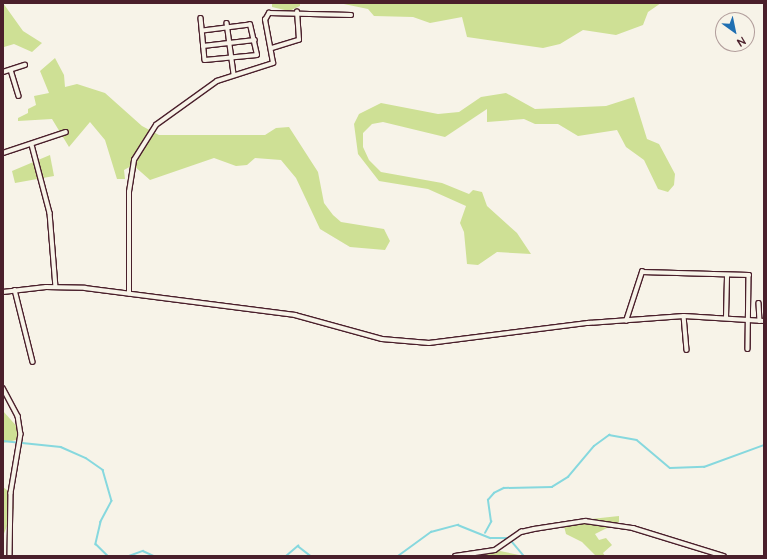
<!DOCTYPE html>
<html>
<head>
<meta charset="utf-8">
<style>
  body { margin:0 }
  #map { position:relative; width:767px; height:559px; overflow:hidden; background:#f7f3e8; font-family:"Architects Daughter",sans-serif }
  div>[style] { position:absolute }
  [style*='--x'] { left:calc(var(--x)*1px); top:calc(var(--y)*1px); width:calc(var(--w)*1px); rotate:calc(var(--a)*1deg) }
  .green>* { inset:0; background:#cee095 }
  .stream>* { height:1.5px; margin:-0.75px; padding:0 0.75px; transform-origin:0.75px; border-radius:0.75px; background:#86d8de }
  .roads { filter:drop-shadow(1px 0 #4a1f2b) drop-shadow(-1px 0 #4a1f2b) drop-shadow(0 1px #4a1f2b) drop-shadow(0 -1px #4a1f2b) }
  .street>* { height:3.5px; margin:-1.75px; padding:0 1.75px; transform-origin:1.75px; border-radius:1.75px; background:#f7f3e8 }
  span { translate:-50% -50%; white-space:nowrap; text-align:center; line-height:1.15; -webkit-text-stroke:3px #f7f3e8; paint-order:stroke }
  .frame { position:absolute; inset:0; border:4px solid #4a1f2b; pointer-events:none }
  .north { position:absolute; left:715px; top:12px; width:40px; height:40px; box-sizing:border-box; background:#f7f3e8; border:1px solid #b29e9c; border-radius:50%; rotate:147deg; font-size:11px; font-weight:700; line-height:16px; text-align:center; color:#4a1f2b }
  .north::after { content:''; display:block; margin:auto; width:14px; height:18px; background:#1f6fb2; clip-path:polygon(50% 0,100% 100%,50% 72%,0 100%) }
</style>
</head>
<body>
<div id="map">
  <div class="green">
    <div style="clip-path:polygon(3px 3px,23px 31px,42px 43px,32px 52px,14px 44px,4px 47px)"></div>
    <div style="clip-path:polygon(272px 3px,300px 3px,300px 6px,289px 11px,272px 7px)"></div>
    <div style="clip-path:polygon(339px 3px,661px 3px,648px 12px,643px 25px,616px 35px,583px 30px,560px 44px,543px 48px,467px 37px,462px 17px,430px 23px,413px 17px,374px 16px,368px 9px)"></div>
    <div style="clip-path:polygon(55px 58px,64px 75px,65px 87px,77px 84px,105px 93px,142px 126px,159px 135px,265px 135px,276px 128px,289px 127px,318px 172px,324px 203px,333px 215px,341px 222px,384px 229px,390px 241px,385px 250px,350px 247px,320px 229px,296px 178px,281px 160px,255px 158px,247px 165px,236px 166px,214px 158px,150px 180px,133px 165px,124px 170px,125px 179px,117px 179px,105px 140px,90px 122px,69px 147px,52px 119px,18px 121px,18px 118px,28px 113px,28px 109px,36px 105px,34px 96px,49px 93px,40px 71px)"></div>
    <div style="clip-path:polygon(506px 93px,535px 109px,606px 106px,634px 97px,647px 139px,659px 144px,675px 174px,674px 185px,668px 192px,658px 189px,644px 160px,626px 147px,617px 130px,578px 136px,558px 124px,535px 124px,524px 119px,487px 122px,487px 109px,445px 137px,383px 122px,372px 124px,363px 133px,363px 147px,369px 160px,381px 172px,442px 183px,469px 194px,473px 190px,482px 192px,487px 206px,517px 233px,531px 254px,497px 252px,478px 265px,467px 264px,464px 232px,460px 223px,466px 206px,428px 189px,379px 181px,358px 154px,354px 124px,359px 114px,381px 103px,438px 114px,459px 112px,481px 97px)"></div>
    <div style="clip-path:polygon(50px 155px,54px 176px,15px 183px,12px 171px)"></div>
    <div style="clip-path:polygon(3px 411px,20px 430px,16px 440px,3px 443px)"></div>
    <div style="clip-path:polygon(3px 487px,12px 494px,14px 508px,3px 536px)"></div>
    <div style="clip-path:polygon(619px 516px,619px 522px,595px 534px,599px 540px,606px 538px,612px 545px,603px 553px,605px 556px,596px 556px,582px 542px,566px 534px,563px 522px)"></div>
    <div style="clip-path:polygon(495px 550px,524px 556px,464px 556px)"></div>
  </div>
  <div class="stream">
    <div style="--x:3;--y:441;--w:58;--a:5.9"></div>
    <div style="--x:61;--y:447;--w:27;--a:24"></div>
    <div style="--x:86;--y:458;--w:21;--a:35"></div>
    <div style="--x:103;--y:470;--w:32;--a:74"></div>
    <div style="--x:112;--y:501;--w:24;--a:118"></div>
    <div style="--x:101;--y:522;--w:23;--a:103"></div>
    <div style="--x:96;--y:544;--w:17;--a:45"></div>
    <div style="--x:485;--y:533;--w:13;--a:-61"></div>
    <div style="--x:491;--y:522;--w:22;--a:-98"></div>
    <div style="--x:488;--y:500;--w:9;--a:-49"></div>
    <div style="--x:494;--y:493;--w:11;--a:-27"></div>
    <div style="--x:504;--y:488;--w:48;--a:-1.2"></div>
    <div style="--x:552;--y:487;--w:19;--a:-32"></div>
    <div style="--x:568;--y:477;--w:40;--a:-50"></div>
    <div style="--x:594;--y:446;--w:19;--a:-36"></div>
    <div style="--x:609;--y:435;--w:28;--a:10"></div>
    <div style="--x:637;--y:440;--w:43;--a:40.3"></div>
    <div style="--x:670;--y:468;--w:34;--a:-2"></div>
    <div style="--x:704;--y:467;--w:64;--a:-20.1"></div>
    <div style="--x:129;--y:556;--w:15;--a:-20"></div>
    <div style="--x:143;--y:551;--w:12;--a:24"></div>
    <div style="--x:286;--y:556;--w:16;--a:-40"></div>
    <div style="--x:298;--y:546;--w:16;--a:38"></div>
    <div style="--x:398;--y:556;--w:41;--a:-36"></div>
    <div style="--x:431;--y:532;--w:28;--a:-15"></div>
    <div style="--x:458;--y:525;--w:35;--a:22"></div>
    <div style="--x:491;--y:538;--w:18;--a:0"></div>
    <div style="--x:509;--y:538;--w:23;--a:50"></div>
  </div>
  <div class="roads">
    <div class="street">
      <div style="--x:201;--y:18;--w:42;--a:84.6"></div>
      <div style="--x:205;--y:60;--w:52;--a:-5.5"></div>
      <div style="--x:257;--y:55;--w:31;--a:-103"></div>
      <div style="--x:250;--y:25;--w:47;--a:172.7"></div>
      <div style="--x:227;--y:23;--w:51;--a:82.2"></div>
      <div style="--x:203;--y:46;--w:52;--a:-6.6"></div>
      <div style="--x:272;--y:48;--w:28;--a:-17"></div>
      <div style="--x:299;--y:40;--w:28;--a:-94"></div>
      <div style="--x:11;--y:70;--w:27;--a:73"></div>
      <div style="--x:3;--y:72;--w:23;--a:-18"></div>
      <div style="--x:32;--y:145;--w:70;--a:75.2"></div>
      <div style="--x:50;--y:213;--w:74;--a:85.4"></div>
      <div style="--x:3;--y:153;--w:66;--a:-18.4"></div>
      <div style="--x:15;--y:290;--w:74;--a:76"></div>
      <div style="--x:3;--y:292;--w:43;--a:-6.6"></div>
      <div style="--x:46;--y:287;--w:39;--a:1"></div>
      <div style="--x:85;--y:288;--w:212;--a:7.3"></div>
      <div style="--x:295;--y:315;--w:90;--a:15.4"></div>
      <div style="--x:382;--y:339;--w:47;--a:4.9"></div>
      <div style="--x:429;--y:343;--w:160;--a:-7.2"></div>
      <div style="--x:588;--y:323;--w:96;--a:-4.2"></div>
      <div style="--x:684;--y:316;--w:80;--a:3.6"></div>
      <div style="--x:129;--y:294;--w:102;--a:-90"></div>
      <div style="--x:129;--y:192;--w:32;--a:-81"></div>
      <div style="--x:134;--y:160;--w:41;--a:-57.8"></div>
      <div style="--x:156;--y:125;--w:75;--a:-35.8"></div>
      <div style="--x:217;--y:81;--w:59;--a:-17.8"></div>
      <div style="--x:273;--y:63;--w:44;--a:-100.5"></div>
      <div style="--x:265;--y:20;--w:8;--a:-60"></div>
      <div style="--x:269;--y:13;--w:82;--a:1.4"></div>
      <div style="--x:759;--y:303;--w:18;--a:87"></div>
      <div style="--x:684;--y:316;--w:34;--a:85"></div>
      <div style="--x:726;--y:318;--w:42;--a:-88.6"></div>
      <div style="--x:626;--y:321;--w:52;--a:-71.9"></div>
      <div style="--x:642;--y:272;--w:107;--a:1.6"></div>
      <div style="--x:749;--y:275;--w:74;--a:90.8"></div>
      <div style="--x:3;--y:388;--w:32;--a:62"></div>
      <div style="--x:18;--y:416;--w:18;--a:81"></div>
      <div style="--x:21;--y:434;--w:60;--a:99.6"></div>
      <div style="--x:11;--y:493;--w:63;--a:90.9"></div>
      <div style="--x:455;--y:556;--w:40;--a:-8.5"></div>
      <div style="--x:495;--y:550;--w:32;--a:-35"></div>
      <div style="--x:521;--y:532;--w:13;--a:-13"></div>
      <div style="--x:534;--y:529;--w:52;--a:-8.9"></div>
      <div style="--x:585;--y:521;--w:49;--a:8.3"></div>
      <div style="--x:633;--y:528;--w:95;--a:17.1"></div>
    </div>
  </div>
  <div class="frame"></div>
  <div class="north">N</div>
</div>
</body>
</html>
